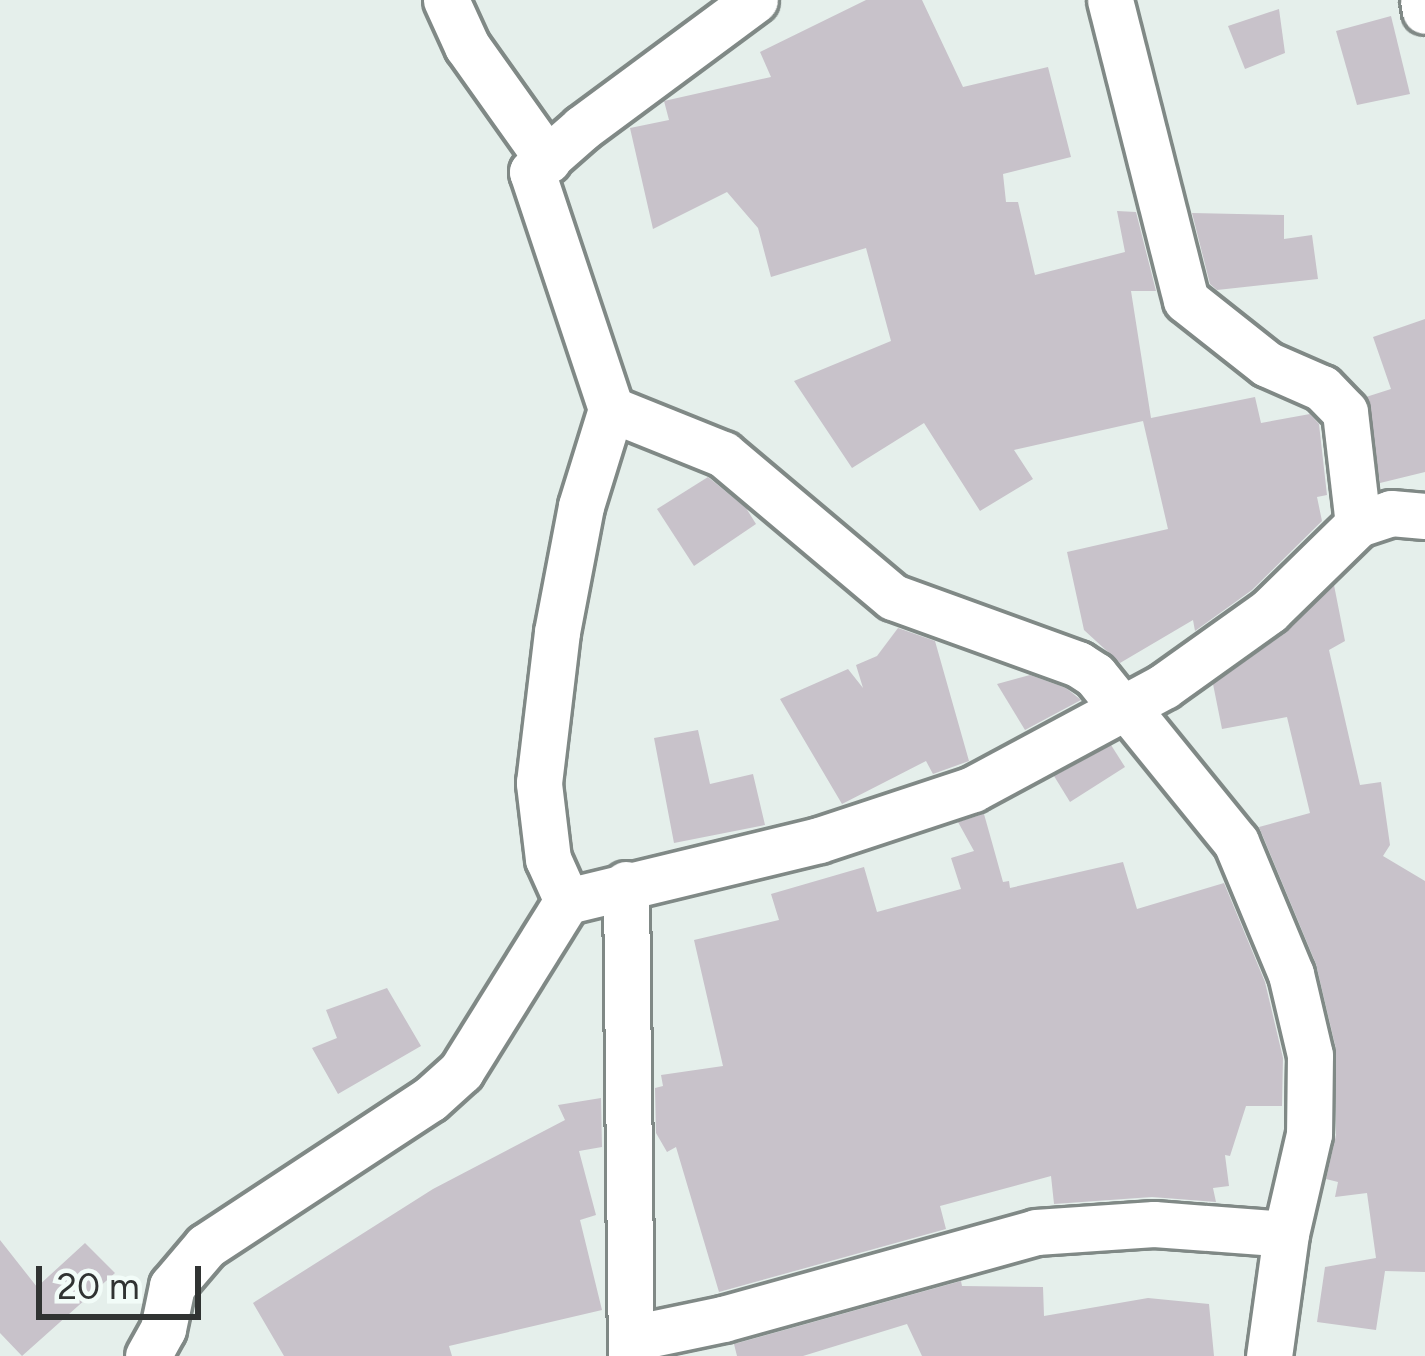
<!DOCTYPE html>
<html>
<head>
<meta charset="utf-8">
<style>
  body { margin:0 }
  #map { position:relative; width:1425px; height:1356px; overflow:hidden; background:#e5efeb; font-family:Figtree,sans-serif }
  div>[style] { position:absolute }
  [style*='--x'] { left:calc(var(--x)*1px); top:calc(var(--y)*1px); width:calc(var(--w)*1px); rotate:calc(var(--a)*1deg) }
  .building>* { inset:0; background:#c8c2ca }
  .roads { filter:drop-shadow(3px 0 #808986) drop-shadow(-3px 0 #808986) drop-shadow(0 3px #808986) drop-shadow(0 -3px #808986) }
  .minor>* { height:45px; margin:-22.5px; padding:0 22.5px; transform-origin:22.5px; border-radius:22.5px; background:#fff }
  span { translate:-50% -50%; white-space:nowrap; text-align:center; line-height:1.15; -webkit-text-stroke:12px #f2fcf8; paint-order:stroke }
  .scale { position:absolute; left:36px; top:1266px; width:165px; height:54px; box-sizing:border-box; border:6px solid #303332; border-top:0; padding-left:15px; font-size:36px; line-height:42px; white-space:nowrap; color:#303332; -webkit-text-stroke:9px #f2fcf8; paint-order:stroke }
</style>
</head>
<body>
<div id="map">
  <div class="building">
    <div style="clip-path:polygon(866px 0,922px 0,963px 87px,1048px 67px,1071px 157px,1003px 174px,1006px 202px,1018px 202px,1035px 275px,1125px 252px,1117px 211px,1136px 212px,1156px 291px,1131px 291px,1151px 418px,1255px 397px,1261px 423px,1310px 414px,1319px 424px,1327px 495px,1317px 497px,1322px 521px,1252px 590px,1195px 631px,1193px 620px,1120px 663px,1084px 630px,1067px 552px,1168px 529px,1143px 421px,1014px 450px,1033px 479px,980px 511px,924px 423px,852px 468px,794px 381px,891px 341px,866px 248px,771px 277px,758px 228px,727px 192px,653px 229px,630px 128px,669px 120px,664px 101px,771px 77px,760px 52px)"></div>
    <div style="clip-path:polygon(1279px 9px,1285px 53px,1245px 69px,1228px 26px)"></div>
    <div style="clip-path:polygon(1391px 16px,1410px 94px,1357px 105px,1336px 31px)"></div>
    <div style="clip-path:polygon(1192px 213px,1284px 215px,1284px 239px,1312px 235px,1318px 279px,1217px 290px,1210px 284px)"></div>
    <div style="clip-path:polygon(1425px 319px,1425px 472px,1380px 483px,1366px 397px,1391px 389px,1373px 337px)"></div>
    <div style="clip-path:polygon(708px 477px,746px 508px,756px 524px,694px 566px,657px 509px)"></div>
    <div style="clip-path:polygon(1334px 585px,1345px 641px,1329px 650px,1360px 785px,1381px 782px,1390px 845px,1383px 856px,1425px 881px,1425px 1272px,1385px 1271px,1376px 1330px,1317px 1322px,1325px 1267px,1376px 1258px,1367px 1193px,1335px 1197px,1338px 1182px,1326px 1179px,1336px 1135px,1336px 1049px,1316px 964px,1259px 827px,1310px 813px,1287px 717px,1222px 729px,1213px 684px,1285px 633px)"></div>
    <div style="clip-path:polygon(898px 628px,935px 641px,969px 761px,933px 774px,926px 761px,842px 804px,780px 699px,848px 669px,863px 688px,856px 665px,877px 656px)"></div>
    <div style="clip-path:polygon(1030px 675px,1066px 688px,1081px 700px,1025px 730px,997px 684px)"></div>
    <div style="clip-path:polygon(698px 730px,710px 784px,753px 774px,765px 825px,674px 843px,654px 738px)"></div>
    <div style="clip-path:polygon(1111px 745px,1125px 767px,1070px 802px,1054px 776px)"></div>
    <div style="clip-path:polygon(984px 814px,993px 846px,987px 848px,993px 846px,1003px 882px,1009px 881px,1010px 888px,1123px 862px,1137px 909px,1224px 883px,1265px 982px,1283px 1058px,1282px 1106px,1246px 1106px,1230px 1156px,1225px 1155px,1229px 1186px,1213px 1188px,1216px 1202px,1152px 1197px,1054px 1204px,1051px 1176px,940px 1206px,946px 1229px,719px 1292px,676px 1147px,667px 1152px,656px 1133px,655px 1088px,663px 1086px,661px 1075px,723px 1066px,694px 940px,779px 920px,771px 894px,864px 867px,877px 912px,961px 889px,951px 858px,974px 851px,958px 822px)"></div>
    <div style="clip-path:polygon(387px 988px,421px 1046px,338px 1094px,312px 1048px,337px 1038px,326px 1010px)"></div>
    <div style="clip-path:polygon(601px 1098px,602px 1147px,579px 1151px,596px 1215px,580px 1220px,602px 1310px,449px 1346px,452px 1356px,284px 1356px,253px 1303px,433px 1189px,565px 1120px,558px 1105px)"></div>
    <div style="clip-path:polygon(0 1240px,37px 1287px,85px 1243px,115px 1273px,22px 1356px,0 1333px)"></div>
    <div style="clip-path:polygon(961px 1281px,962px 1286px,1043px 1287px,1044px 1316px,1148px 1298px,1209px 1304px,1214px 1356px,922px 1356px,907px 1324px,803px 1356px,737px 1356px,734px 1344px)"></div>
  </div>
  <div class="roads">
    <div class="minor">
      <div style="--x:446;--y:0;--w:51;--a:65.5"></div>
      <div style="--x:467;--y:46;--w:140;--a:54.6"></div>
      <div style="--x:1110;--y:0;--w:309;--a:75.8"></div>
      <div style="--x:1186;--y:300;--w:103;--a:38.3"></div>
      <div style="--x:1267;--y:364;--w:60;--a:23.6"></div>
      <div style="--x:1322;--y:388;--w:33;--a:46"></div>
      <div style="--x:1345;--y:412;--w:113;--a:83.4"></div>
      <div style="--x:1423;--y:0;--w:11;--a:80"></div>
      <div style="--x:611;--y:409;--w:121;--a:21.9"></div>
      <div style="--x:723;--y:454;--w:222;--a:40.1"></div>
      <div style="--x:893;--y:597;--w:197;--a:19.9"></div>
      <div style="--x:1078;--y:664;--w:20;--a:33"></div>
      <div style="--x:1095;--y:675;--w:45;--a:51.3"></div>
      <div style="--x:1127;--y:708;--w:173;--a:50.9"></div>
      <div style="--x:1236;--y:842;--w:143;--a:67.4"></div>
      <div style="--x:1291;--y:974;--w:83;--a:76.8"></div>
      <div style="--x:1310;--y:1055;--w:79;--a:90.7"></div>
      <div style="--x:1309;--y:1134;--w:103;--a:103"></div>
      <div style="--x:1286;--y:1234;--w:123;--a:97.9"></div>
      <div style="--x:626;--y:884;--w:472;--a:89.4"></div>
      <div style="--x:567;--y:901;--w:46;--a:-114.3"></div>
      <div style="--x:548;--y:859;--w:77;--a:-96.8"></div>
      <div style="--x:539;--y:783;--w:152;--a:-83.2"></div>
      <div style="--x:557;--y:632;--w:128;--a:-79.2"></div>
      <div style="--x:581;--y:506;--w:102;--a:-72.8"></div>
      <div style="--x:611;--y:409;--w:250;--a:-108.4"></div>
      <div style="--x:532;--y:172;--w:67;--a:-41.3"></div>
      <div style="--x:582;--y:128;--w:215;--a:-36.5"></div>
      <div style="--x:632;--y:1338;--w:93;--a:-11.8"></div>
      <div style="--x:723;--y:1319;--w:325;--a:-15.5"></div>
      <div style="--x:1036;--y:1232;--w:118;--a:-3.9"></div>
      <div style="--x:1154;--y:1224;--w:132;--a:4.3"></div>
      <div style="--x:148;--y:1356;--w:31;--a:-61"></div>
      <div style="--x:163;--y:1329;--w:44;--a:-78.2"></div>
      <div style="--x:172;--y:1286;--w:52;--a:-49.6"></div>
      <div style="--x:206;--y:1246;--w:268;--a:-33.3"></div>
      <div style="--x:430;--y:1099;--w:42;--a:-42.1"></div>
      <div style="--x:461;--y:1071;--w:200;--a:-58.1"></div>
      <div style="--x:567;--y:901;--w:259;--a:-13.6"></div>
      <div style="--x:819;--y:840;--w:162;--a:-18.3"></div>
      <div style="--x:973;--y:789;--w:217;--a:-28.3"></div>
      <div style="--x:1164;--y:686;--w:129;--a:-35.5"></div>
      <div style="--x:1269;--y:611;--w:124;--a:-44.3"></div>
      <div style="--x:1358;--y:524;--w:35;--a:-18"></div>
      <div style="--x:1391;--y:513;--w:34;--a:5"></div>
    </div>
  </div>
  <div class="scale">20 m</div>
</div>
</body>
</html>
